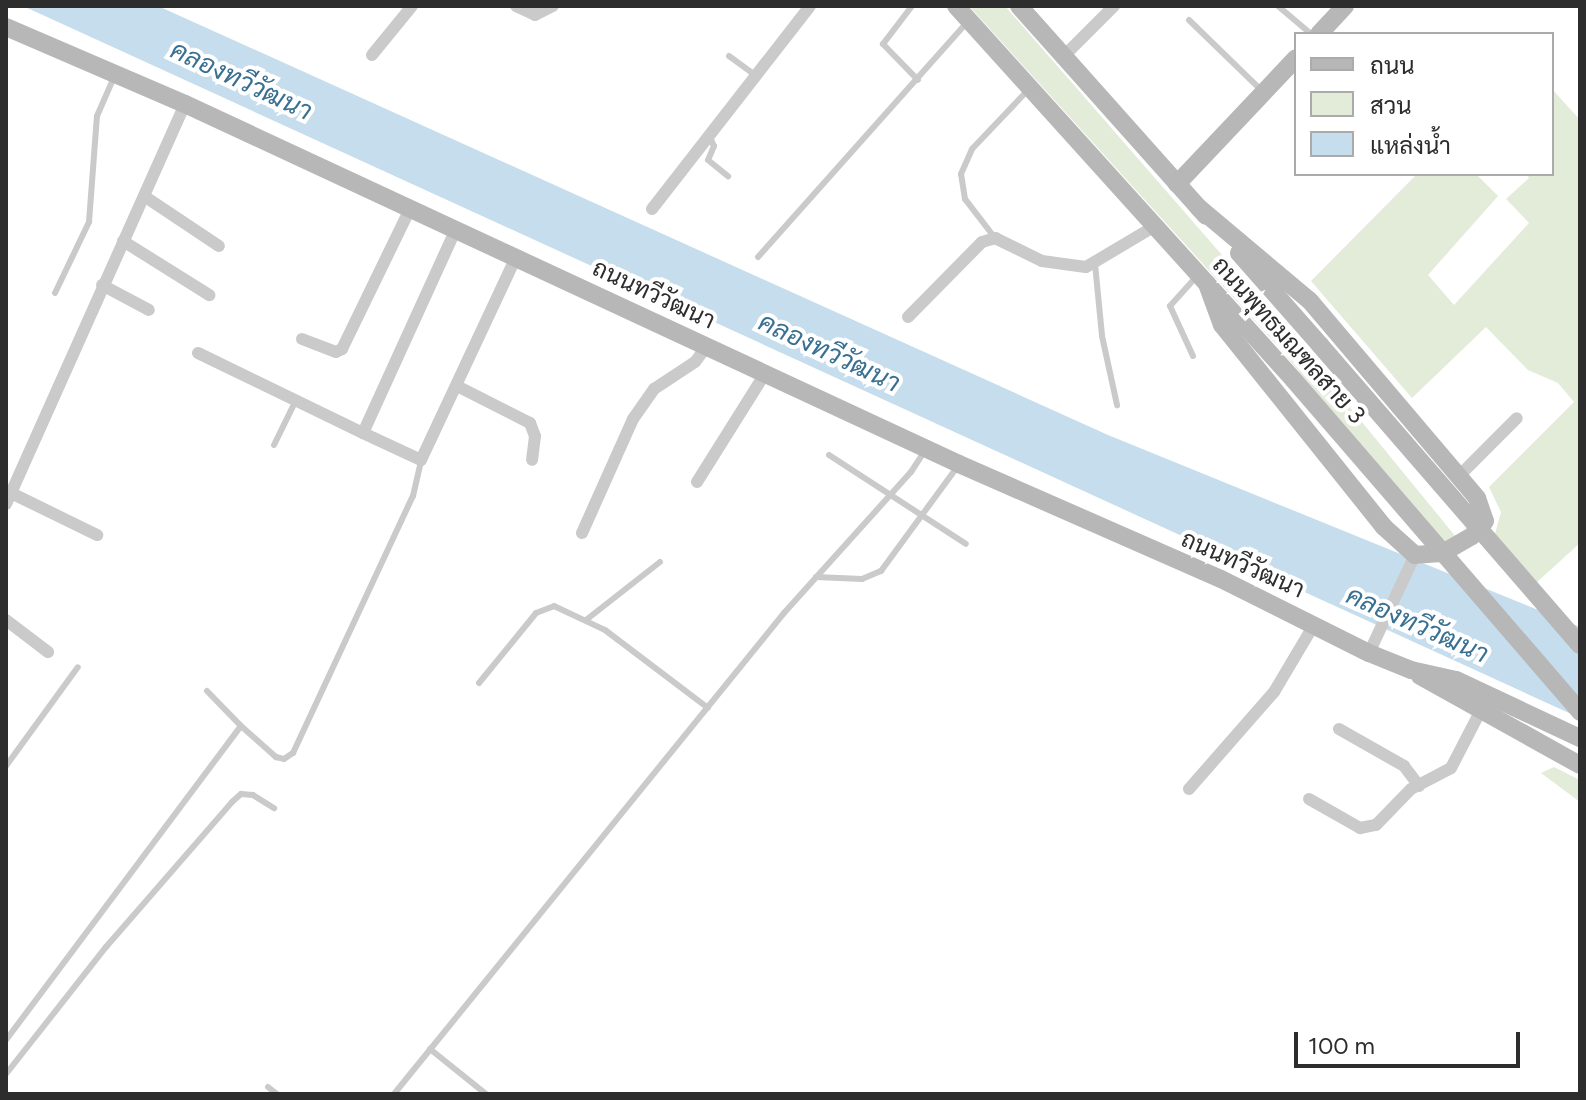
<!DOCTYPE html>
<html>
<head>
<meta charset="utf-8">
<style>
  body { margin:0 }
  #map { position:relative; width:1586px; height:1100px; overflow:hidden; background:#fff; font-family:Figtree,Sarabun,sans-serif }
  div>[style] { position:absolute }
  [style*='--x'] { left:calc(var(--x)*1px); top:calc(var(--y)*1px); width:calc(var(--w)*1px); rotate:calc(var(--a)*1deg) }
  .green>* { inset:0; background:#e3ebd9 }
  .water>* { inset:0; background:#c5ddec }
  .lane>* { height:6px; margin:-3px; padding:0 3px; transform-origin:3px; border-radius:3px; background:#cacaca }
  .street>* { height:12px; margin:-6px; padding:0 6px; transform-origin:6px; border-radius:6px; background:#cacaca }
  .secondary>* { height:18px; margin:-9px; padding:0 9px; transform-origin:9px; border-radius:9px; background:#b7b7b7 }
  .secondary-bridge>* { height:18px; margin:-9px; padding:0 9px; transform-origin:9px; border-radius:9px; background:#b7b7b7 }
  span { translate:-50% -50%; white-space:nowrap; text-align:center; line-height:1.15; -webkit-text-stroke:8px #fff; paint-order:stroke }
  .street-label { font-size:24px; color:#2d2d2d }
  .water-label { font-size:26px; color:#397091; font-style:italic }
  .frame { position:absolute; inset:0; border:8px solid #2d2d2d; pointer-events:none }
  .legend { position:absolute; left:1294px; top:32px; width:260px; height:144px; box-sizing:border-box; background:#fff; border:2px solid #ababab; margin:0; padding:10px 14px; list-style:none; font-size:24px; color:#2d2d2d }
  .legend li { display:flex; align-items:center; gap:16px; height:40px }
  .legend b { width:40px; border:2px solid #ababab }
  .scale { position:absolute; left:1294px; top:1032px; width:226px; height:36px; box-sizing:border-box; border:4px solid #2d2d2d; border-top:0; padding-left:10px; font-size:24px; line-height:28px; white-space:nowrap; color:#2d2d2d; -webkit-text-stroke:6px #fff; paint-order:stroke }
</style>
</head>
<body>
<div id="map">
  <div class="green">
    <div style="clip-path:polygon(969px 6px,1005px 6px,1276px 317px,1456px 537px,1444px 544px,1281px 350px)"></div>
    <div style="clip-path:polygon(1552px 89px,1580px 120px,1580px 543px,1525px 593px,1490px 552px,1501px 512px,1489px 487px,1574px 402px,1558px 383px,1528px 370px,1486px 327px,1412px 398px,1311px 281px,1417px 174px,1476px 174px,1498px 196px,1428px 275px,1454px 305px,1529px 223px,1506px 199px,1529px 178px,1526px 174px,1552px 174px)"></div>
    <div style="clip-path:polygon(1554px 767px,1580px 780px,1580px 802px,1541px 773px)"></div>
  </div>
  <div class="water">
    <div style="clip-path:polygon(23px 6px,158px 6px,1108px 435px,1580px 627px,1580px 718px)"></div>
  </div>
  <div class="lane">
    <div style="--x:912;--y:6;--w:48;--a:127.3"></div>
    <div style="--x:883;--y:44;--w:50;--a:45.8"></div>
    <div style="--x:1278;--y:6;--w:43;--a:40.3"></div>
    <div style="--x:1189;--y:20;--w:100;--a:44.2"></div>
    <div style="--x:729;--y:56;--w:32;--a:36"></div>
    <div style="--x:709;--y:135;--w:12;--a:66"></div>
    <div style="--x:714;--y:146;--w:15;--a:113"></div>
    <div style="--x:708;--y:160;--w:26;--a:39"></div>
    <div style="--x:995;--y:238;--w:49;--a:-127.6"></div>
    <div style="--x:965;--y:199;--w:25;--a:-99"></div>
    <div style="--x:961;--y:174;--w:27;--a:-66"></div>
    <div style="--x:972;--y:149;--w:81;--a:-46.5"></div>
    <div style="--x:758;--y:257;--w:316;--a:-48.3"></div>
    <div style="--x:1095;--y:264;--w:72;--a:84.4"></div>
    <div style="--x:1102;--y:336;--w:71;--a:77.7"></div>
    <div style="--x:55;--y:293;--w:79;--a:-64.4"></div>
    <div style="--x:89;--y:222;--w:106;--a:-85.7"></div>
    <div style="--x:97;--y:116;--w:43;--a:-66.4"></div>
    <div style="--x:1193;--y:356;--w:55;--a:-114.7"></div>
    <div style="--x:1170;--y:306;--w:39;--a:-48"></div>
    <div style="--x:274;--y:445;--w:50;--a:-63.9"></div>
    <div style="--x:829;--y:455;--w:163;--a:33"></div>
    <div style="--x:816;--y:577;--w:46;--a:2.5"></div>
    <div style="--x:862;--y:579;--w:21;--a:-23"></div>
    <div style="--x:881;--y:571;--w:129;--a:-53.8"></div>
    <div style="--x:586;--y:620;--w:94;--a:-38.1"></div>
    <div style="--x:479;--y:683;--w:90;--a:-50.8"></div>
    <div style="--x:536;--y:613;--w:19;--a:-21"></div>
    <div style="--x:554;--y:606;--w:56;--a:25.2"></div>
    <div style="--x:605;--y:630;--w:129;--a:37.1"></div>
    <div style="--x:207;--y:691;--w:49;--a:45.8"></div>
    <div style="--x:6;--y:766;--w:122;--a:-54"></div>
    <div style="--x:6;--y:1040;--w:392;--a:-53.2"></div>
    <div style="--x:241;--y:726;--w:47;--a:41.5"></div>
    <div style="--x:276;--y:757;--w:8;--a:14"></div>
    <div style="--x:284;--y:759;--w:11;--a:-34"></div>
    <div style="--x:293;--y:753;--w:284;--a:-65"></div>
    <div style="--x:413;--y:496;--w:37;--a:-77"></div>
    <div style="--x:430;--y:1049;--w:72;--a:38.8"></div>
    <div style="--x:6;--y:1074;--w:162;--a:-51.8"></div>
    <div style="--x:106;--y:947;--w:192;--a:-49"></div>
    <div style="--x:232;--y:802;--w:12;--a:-42"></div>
    <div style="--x:241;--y:794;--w:12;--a:5"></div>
    <div style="--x:253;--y:795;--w:25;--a:32"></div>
    <div style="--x:268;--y:1087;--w:11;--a:38"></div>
    <div style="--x:394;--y:1094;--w:619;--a:-50.96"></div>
    <div style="--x:784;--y:613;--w:190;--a:-48"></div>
    <div style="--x:911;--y:472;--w:27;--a:-57"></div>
  </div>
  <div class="street">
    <div style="--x:516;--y:6;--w:21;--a:25"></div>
    <div style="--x:535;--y:15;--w:20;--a:-27"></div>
    <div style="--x:372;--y:55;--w:63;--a:-50.8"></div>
    <div style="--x:1064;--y:56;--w:71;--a:-45"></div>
    <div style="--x:144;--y:196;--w:90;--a:33.7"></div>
    <div style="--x:652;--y:209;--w:257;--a:-52.1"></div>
    <div style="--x:123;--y:241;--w:102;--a:32.1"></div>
    <div style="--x:102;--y:285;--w:53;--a:28"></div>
    <div style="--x:908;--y:317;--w:105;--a:-45.4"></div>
    <div style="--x:982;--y:242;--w:14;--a:-17"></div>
    <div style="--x:995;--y:238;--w:52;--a:26.1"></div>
    <div style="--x:1042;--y:261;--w:44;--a:7.8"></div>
    <div style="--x:1086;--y:267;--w:80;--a:-30.7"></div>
    <div style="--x:302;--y:339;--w:36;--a:21"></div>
    <div style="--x:336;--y:352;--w:7;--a:-27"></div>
    <div style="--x:342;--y:349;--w:156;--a:-64.1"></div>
    <div style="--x:198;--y:353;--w:183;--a:25.9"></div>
    <div style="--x:363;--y:433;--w:224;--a:-65.5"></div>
    <div style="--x:457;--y:386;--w:82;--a:26.9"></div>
    <div style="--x:530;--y:423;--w:14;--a:69"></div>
    <div style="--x:535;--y:436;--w:24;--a:97"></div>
    <div style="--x:363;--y:433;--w:64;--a:25"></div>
    <div style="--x:421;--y:460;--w:224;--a:-64.9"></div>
    <div style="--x:1458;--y:477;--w:83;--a:-45"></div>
    <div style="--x:697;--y:482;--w:130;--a:-57.9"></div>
    <div style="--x:11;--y:493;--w:426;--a:-65.9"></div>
    <div style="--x:6;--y:504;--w:12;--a:-66"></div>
    <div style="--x:11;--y:493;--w:96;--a:26"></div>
    <div style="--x:582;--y:533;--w:125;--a:-65.9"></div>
    <div style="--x:633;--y:419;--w:37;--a:-55"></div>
    <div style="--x:654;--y:389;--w:49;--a:-33.4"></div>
    <div style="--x:695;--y:362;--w:21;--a:-53"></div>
    <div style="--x:6;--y:620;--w:53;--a:37.3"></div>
    <div style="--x:1369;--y:653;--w:108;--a:-64.9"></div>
    <div style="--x:1339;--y:729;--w:75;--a:29.6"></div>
    <div style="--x:1404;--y:766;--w:25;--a:53"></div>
    <div style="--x:1189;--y:789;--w:129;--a:-48.8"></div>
    <div style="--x:1274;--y:692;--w:80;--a:-59.3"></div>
    <div style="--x:1309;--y:799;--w:59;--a:29.6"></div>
    <div style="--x:1360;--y:828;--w:16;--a:-11"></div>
    <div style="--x:1376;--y:825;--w:50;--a:-45.8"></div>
    <div style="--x:1411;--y:789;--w:45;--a:-27.7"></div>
    <div style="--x:1451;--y:768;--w:63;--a:-62.6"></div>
  </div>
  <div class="secondary">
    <div style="--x:956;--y:6;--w:503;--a:47.9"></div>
    <div style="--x:1019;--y:6;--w:281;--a:48.3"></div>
    <div style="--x:6;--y:27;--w:195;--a:23.3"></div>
    <div style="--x:185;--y:104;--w:854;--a:24.94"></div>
    <div style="--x:959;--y:464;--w:286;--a:23.7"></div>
    <div style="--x:1221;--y:579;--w:165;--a:26.6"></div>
    <div style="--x:1369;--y:653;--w:45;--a:22"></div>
    <div style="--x:1411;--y:670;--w:46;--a:12.5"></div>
    <div style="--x:1456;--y:680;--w:137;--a:25.1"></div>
    <div style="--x:1319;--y:34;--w:38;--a:-47"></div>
    <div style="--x:1177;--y:184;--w:173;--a:-46.6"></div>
    <div style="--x:1198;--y:207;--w:146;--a:40"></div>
    <div style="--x:1310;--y:301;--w:258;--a:49.7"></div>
    <div style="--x:1477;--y:498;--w:24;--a:71"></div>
    <div style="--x:1485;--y:521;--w:20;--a:131"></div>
    <div style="--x:1472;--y:536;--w:34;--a:150"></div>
    <div style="--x:1442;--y:553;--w:27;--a:176"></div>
    <div style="--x:1415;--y:555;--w:42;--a:-137.9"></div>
    <div style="--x:1384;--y:527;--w:259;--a:-128.7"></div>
    <div style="--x:1222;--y:325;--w:44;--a:-110.1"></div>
    <div style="--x:1239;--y:253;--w:123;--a:48.6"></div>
    <div style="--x:1420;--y:676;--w:183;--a:29.1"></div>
  </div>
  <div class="secondary-bridge">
    <div style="--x:1320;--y:345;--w:397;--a:49.1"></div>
    <div style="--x:1293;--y:379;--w:440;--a:49.2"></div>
  </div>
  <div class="street-label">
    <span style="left:654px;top:294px;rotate:25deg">ถนนทวีวัฒนา</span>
    <span style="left:1289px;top:340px;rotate:48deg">ถนนพุทธมณฑลสาย 3</span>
    <span style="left:1243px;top:564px;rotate:24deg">ถนนทวีวัฒนา</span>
  </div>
  <div class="water-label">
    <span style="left:241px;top:81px;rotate:25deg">คลองทวีวัฒนา</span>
    <span style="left:829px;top:353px;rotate:25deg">คลองทวีวัฒนา</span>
    <span style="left:1417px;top:625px;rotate:24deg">คลองทวีวัฒนา</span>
  </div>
  <div class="frame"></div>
  <ul class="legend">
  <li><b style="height:10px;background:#b7b7b7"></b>ถนน</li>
  <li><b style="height:22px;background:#e3ebd9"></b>สวน</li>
  <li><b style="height:22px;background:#c5ddec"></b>แหล่งน้ำ</li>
  </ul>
  <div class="scale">100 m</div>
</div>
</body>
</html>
